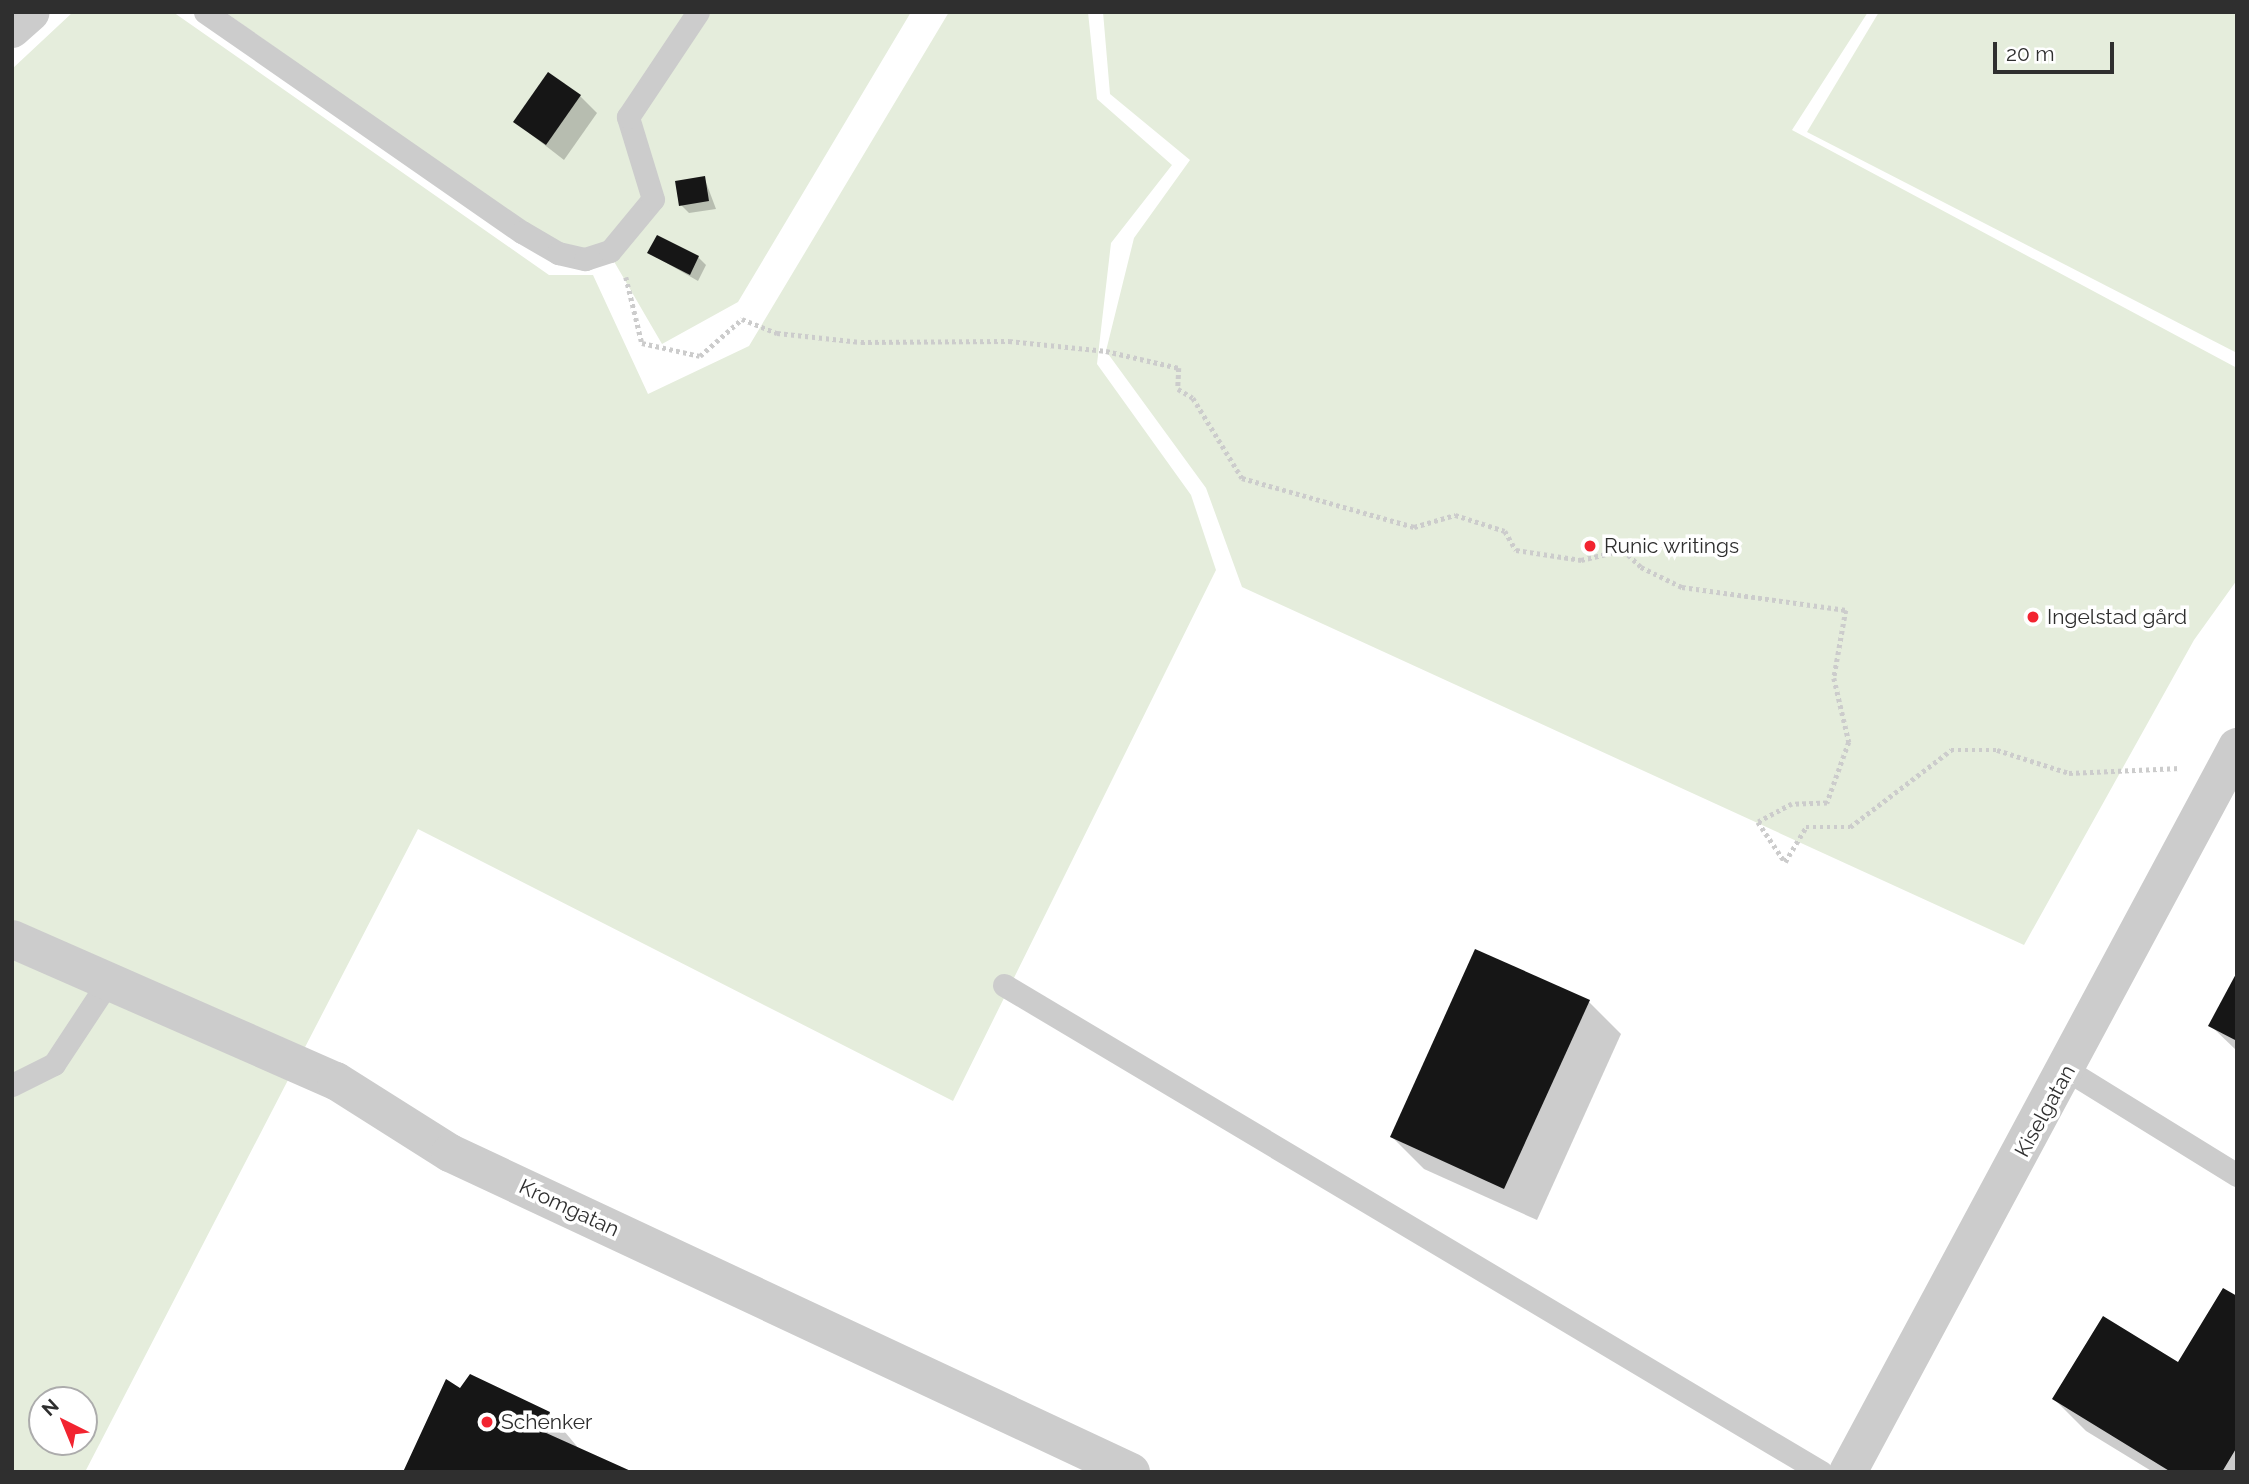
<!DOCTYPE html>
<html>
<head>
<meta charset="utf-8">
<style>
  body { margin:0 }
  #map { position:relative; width:2249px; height:1484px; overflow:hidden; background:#fff; font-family:Raleway,sans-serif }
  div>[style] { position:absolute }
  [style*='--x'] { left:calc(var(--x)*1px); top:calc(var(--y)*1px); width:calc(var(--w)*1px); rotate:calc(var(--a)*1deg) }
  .green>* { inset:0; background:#e5eddc }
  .shadow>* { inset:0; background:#0003 }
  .building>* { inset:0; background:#161616 }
  .path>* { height:4.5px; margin-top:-2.25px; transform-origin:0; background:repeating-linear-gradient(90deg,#ccc 0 3.5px,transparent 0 7px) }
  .service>* { height:23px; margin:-11.5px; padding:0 11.5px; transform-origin:11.5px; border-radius:11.5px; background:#ccc }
  .minor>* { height:38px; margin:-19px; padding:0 19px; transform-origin:19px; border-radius:19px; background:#ccc }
  .dots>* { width:19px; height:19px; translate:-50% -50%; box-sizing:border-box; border:4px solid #fff; border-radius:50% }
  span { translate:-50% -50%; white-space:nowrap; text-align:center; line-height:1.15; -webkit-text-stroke:7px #fff; paint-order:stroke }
  .poi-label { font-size:21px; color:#2f2f2f }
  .left { translate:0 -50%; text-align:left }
  .street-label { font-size:21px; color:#2f2f2f }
  .frame { position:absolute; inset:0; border:14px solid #2f2f2f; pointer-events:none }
  .north { position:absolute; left:28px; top:1386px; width:70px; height:70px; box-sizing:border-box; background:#fff; border:2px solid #acacac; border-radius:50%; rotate:317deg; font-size:19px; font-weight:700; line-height:28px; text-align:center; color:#2f2f2f }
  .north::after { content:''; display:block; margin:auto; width:24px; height:32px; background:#f22430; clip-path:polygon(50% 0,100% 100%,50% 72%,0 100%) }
  .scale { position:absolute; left:1993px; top:42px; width:121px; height:32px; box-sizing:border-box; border:4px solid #2f2f2f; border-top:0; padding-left:9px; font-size:21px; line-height:24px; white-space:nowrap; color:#2f2f2f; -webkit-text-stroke:5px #fff; paint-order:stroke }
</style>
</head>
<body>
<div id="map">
  <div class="green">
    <div style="clip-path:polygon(evenodd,73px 12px,173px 12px,549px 275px,593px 275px,648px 394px,749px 346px,949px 12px,1088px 12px,1097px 99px,1172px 165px,1111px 243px,1097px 364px,1191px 495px,1216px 570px,953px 1101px,418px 829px,85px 1472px,12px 1472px,12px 69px,73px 12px,42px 1400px,84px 1400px,84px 1442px,42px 1442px,42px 1400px)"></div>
    <div style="clip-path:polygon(225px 12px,911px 12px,738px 302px,662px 344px,612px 258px,543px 238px)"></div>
    <div style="clip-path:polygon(1103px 12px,1868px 12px,1792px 130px,2237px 368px,2237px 580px,2194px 640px,2024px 945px,1242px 587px,1206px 488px,1106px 351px,1134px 238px,1190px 160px,1110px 94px)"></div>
    <div style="clip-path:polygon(1879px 12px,2237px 12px,2237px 353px,1807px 132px)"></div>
  </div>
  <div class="shadow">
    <div style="clip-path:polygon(580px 96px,597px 113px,564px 160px,515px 122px)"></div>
    <div style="clip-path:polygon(704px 177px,716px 209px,689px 213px,681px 205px)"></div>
    <div style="clip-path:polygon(649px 253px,698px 257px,706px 265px,698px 281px)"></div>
    <div style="clip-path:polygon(2237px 976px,2237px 1051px,2211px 1026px)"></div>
    <div style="clip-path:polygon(1589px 1002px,1621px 1034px,1537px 1220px,1424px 1169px,1392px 1137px)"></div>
    <div style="clip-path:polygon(2237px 1298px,2237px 1472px,2153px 1472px,2086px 1431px,2054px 1399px,2179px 1364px)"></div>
    <div style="clip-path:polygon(460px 1391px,549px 1413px,580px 1450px,405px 1472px)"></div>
  </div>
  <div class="building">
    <div style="clip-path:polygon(548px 72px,581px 95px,546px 145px,513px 122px)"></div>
    <div style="clip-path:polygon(705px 176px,709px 201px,679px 206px,675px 181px)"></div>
    <div style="clip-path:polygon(657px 235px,699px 256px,690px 275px,647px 253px)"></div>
    <div style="clip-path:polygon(1475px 949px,1590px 1000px,1504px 1189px,1390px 1137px)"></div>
    <div style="clip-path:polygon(2237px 972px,2237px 1041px,2208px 1026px)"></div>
    <div style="clip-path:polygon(2223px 1288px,2237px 1296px,2237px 1447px,2222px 1472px,2171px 1472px,2052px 1399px,2103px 1316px,2178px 1362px)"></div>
    <div style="clip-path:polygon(470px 1374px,550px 1412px,544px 1432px,633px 1472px,403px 1472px,446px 1379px,460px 1388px)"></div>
  </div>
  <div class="path">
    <div style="--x:626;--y:277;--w:68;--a:76.4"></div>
    <div style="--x:642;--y:343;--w:59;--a:12.6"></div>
    <div style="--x:700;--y:356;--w:56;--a:-41.4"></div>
    <div style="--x:742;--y:319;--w:38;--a:22"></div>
    <div style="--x:777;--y:333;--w:84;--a:6.1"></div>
    <div style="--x:861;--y:342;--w:148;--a:-0.4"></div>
    <div style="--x:1009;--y:341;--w:98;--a:5.9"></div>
    <div style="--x:1106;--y:351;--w:75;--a:13.1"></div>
    <div style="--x:1179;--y:368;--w:21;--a:93"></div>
    <div style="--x:1178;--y:389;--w:17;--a:31"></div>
    <div style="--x:1193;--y:398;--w:94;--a:58.5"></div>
    <div style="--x:1242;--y:478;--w:179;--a:15.9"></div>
    <div style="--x:1414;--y:527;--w:43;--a:-16.3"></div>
    <div style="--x:1455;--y:515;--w:52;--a:17.7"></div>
    <div style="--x:1505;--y:531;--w:22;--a:60"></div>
    <div style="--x:1516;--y:550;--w:66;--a:8.7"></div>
    <div style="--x:1581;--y:560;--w:43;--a:-13.4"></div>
    <div style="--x:1623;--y:550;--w:25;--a:43"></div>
    <div style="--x:1641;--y:567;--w:46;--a:26"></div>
    <div style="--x:1682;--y:587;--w:166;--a:8"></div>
    <div style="--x:1846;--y:610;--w:69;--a:100"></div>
    <div style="--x:1834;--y:678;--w:66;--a:76.8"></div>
    <div style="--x:1849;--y:742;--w:65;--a:109.8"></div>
    <div style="--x:1827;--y:803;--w:35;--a:178"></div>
    <div style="--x:1792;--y:804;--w:38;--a:152"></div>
    <div style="--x:1758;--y:822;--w:48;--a:56"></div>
    <div style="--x:1785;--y:862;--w:41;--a:-59"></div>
    <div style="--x:1806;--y:827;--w:44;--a:0"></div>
    <div style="--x:1850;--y:827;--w:127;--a:-37.3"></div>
    <div style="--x:1951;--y:750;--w:46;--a:0"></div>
    <div style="--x:1997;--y:750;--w:76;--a:17.7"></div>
    <div style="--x:2069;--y:773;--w:111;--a:-2.6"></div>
  </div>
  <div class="service">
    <div style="--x:205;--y:12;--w:386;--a:34.8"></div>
    <div style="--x:522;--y:232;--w:42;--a:30.3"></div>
    <div style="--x:558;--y:253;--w:28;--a:13"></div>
    <div style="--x:585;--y:259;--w:26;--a:-18"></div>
    <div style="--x:610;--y:251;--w:67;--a:-50.4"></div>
    <div style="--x:653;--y:199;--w:86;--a:-107"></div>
    <div style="--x:628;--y:117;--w:126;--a:-56.3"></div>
    <div style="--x:1004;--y:985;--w:951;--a:30.8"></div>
    <div style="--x:2067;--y:1070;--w:200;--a:31.7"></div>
    <div style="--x:12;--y:1085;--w:47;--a:-26.6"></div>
    <div style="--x:54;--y:1064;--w:98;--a:-56.6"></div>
  </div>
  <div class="minor">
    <div style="--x:12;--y:29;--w:25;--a:-42"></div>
    <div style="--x:12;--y:939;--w:354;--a:23.7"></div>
    <div style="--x:336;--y:1081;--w:135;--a:32.3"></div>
    <div style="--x:450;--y:1153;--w:752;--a:25.1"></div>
    <div style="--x:1848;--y:1472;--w:823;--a:-61.78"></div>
  </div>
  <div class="dots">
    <div style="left:1590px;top:546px;background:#f22430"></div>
    <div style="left:2033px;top:617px;background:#f22430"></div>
    <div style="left:487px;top:1422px;background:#f22430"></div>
  </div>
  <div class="poi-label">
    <span class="left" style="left:1604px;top:546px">Runic writings</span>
    <span class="left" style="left:2047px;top:617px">Ingelstad gård</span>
    <span class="left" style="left:501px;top:1422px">Schenker</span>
  </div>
  <div class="street-label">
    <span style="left:2045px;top:1111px;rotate:-61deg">Kiselgatan</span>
    <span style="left:569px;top:1208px;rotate:25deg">Kromgatan</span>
  </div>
  <div class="frame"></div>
  <div class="north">N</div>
  <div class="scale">20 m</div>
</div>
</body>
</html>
